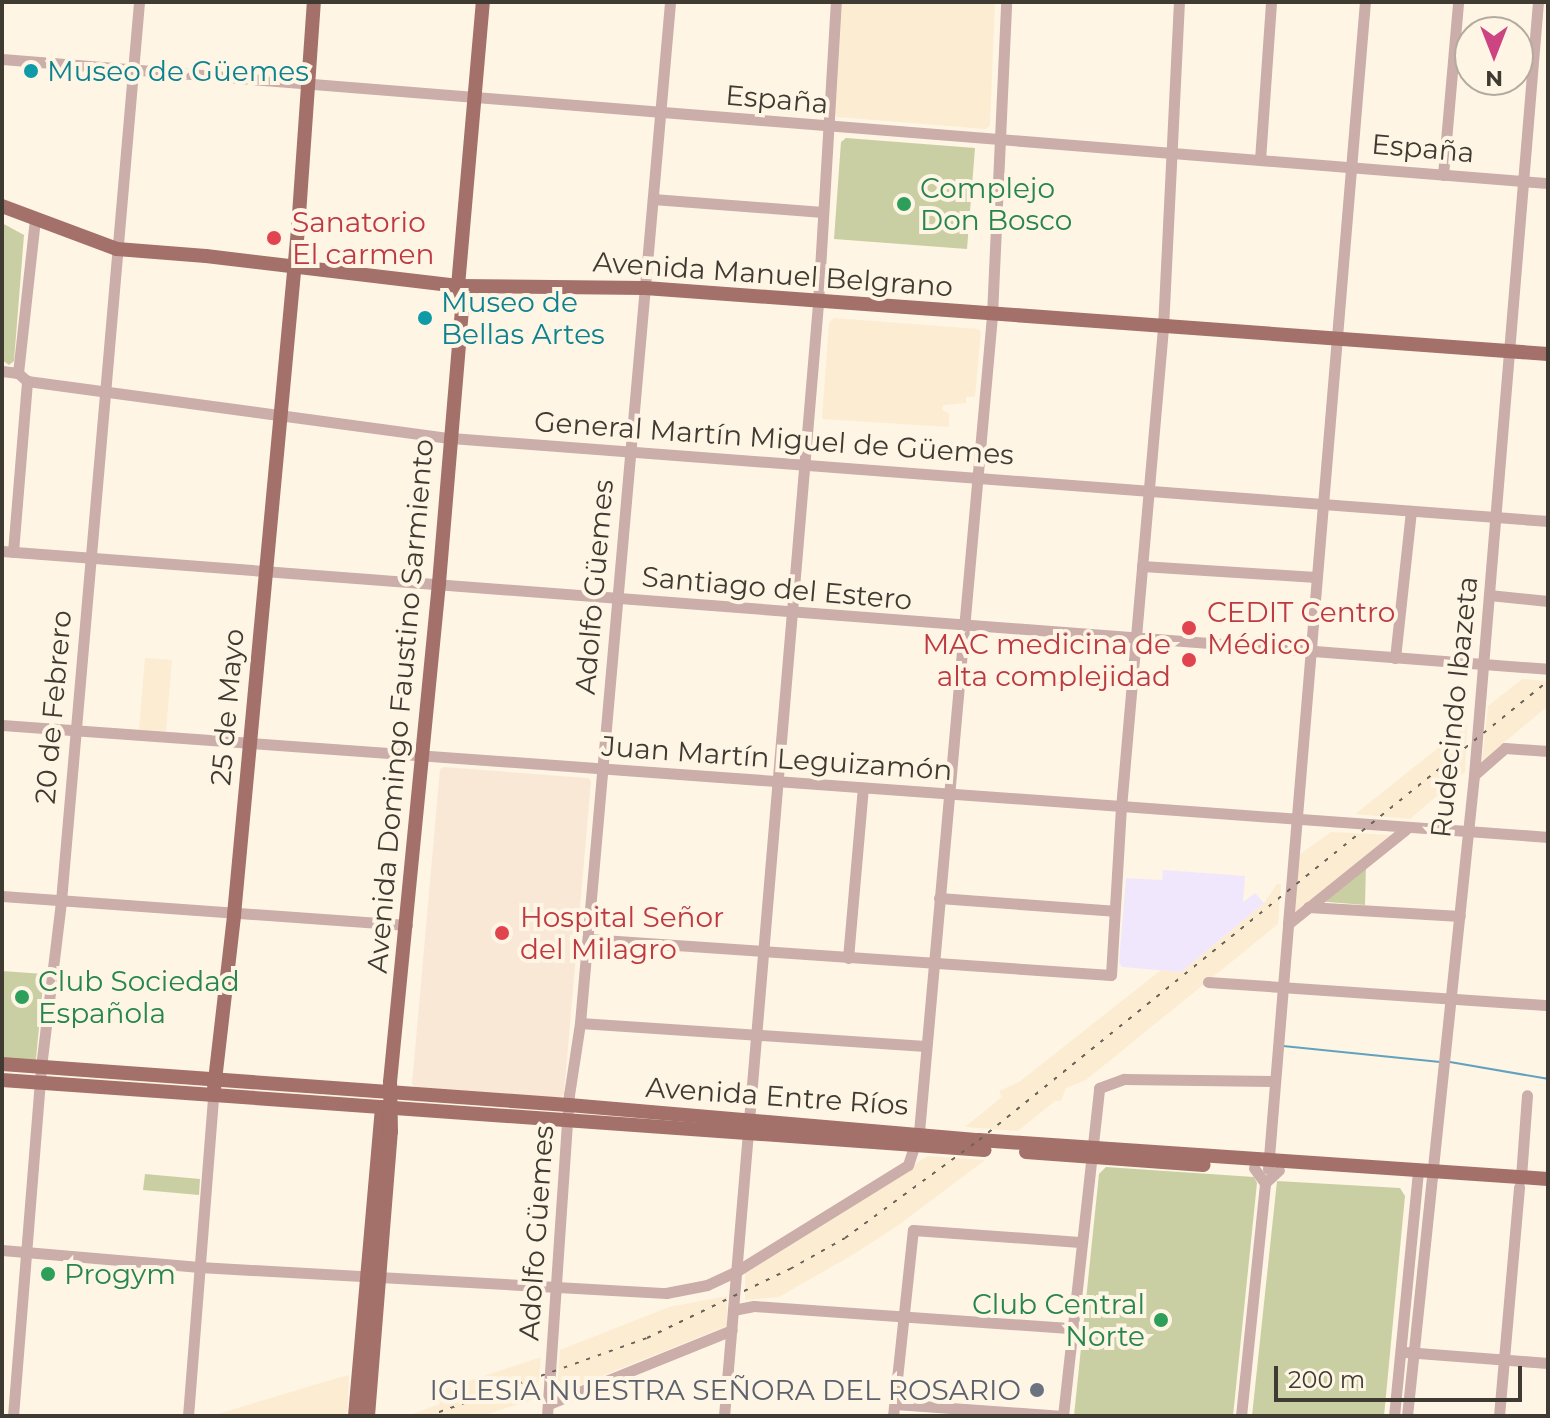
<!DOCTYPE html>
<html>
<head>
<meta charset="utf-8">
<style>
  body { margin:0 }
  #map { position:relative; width:1550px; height:1418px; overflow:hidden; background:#fef5e5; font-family:Montserrat,sans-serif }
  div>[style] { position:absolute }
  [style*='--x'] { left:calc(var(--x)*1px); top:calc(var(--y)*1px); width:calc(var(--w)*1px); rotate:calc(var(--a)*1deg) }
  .built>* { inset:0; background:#fcedd2 }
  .industrial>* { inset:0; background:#f1e7fc }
  .medical>* { inset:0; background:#fae8d7 }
  .green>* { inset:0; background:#c9cfa3 }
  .stream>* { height:2px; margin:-1px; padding:0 1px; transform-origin:1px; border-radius:1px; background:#62a2bf }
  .minor>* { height:11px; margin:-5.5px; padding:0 5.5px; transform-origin:5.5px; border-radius:5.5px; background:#cbada9 }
  .major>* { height:14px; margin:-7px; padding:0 7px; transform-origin:7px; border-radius:7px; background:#a3706a }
  .rail>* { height:2px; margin-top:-1px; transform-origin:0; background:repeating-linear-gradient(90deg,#69635a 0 4px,transparent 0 12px) }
  .dots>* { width:22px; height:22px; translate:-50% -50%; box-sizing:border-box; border:4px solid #fef5e5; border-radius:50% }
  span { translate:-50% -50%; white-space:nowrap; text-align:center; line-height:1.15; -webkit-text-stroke:8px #fef5e5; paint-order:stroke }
  .culture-label { font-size:28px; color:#0d838f }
  .left { translate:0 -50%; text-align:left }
  .street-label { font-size:28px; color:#3f3b33 }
  .leisure-label { font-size:28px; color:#27864d }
  .right { translate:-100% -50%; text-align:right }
  .health-label { font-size:28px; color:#be3a42 }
  .worship-label { font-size:28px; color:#5b616d }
  .frame { position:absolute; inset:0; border:4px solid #3f3b33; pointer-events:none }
  .north { position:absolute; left:1454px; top:16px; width:80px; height:80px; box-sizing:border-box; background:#fef5e5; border:2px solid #b2ab9e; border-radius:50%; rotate:180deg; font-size:22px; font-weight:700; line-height:32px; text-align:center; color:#3f3b33 }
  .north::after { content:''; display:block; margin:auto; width:28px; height:36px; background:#cc4481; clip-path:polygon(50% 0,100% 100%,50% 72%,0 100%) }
  .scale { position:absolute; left:1274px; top:1366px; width:248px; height:36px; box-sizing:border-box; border:4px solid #3f3b33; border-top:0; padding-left:10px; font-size:24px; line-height:28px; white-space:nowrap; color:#3f3b33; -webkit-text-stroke:6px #fef5e5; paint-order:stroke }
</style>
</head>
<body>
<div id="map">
  <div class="built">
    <div style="clip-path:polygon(842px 2px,995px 2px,990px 126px,985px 129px,837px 117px,835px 114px)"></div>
    <div style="clip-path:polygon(834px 318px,978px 329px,981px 332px,975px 397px,966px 397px,966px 403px,943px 405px,942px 410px,949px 413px,949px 427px,822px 419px,829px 323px)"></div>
    <div style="clip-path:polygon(145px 658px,172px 660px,166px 731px,139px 730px)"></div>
    <div style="clip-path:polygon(1522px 679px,1548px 681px,1548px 706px,1482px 761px,1488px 706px)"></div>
    <div style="clip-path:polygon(1467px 725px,1465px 772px,1410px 819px,1355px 814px)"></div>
    <div style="clip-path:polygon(1331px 832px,1391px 835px,1294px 913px,1299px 855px)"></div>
    <div style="clip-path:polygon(1277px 884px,1281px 884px,1278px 924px,1086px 1080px,1066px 1088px,1061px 1101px,1055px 1101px,1018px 1131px,965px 1127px,1002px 1097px,999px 1091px,1019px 1082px,1161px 970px,1181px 972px,1264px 903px)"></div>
    <div style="clip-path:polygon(928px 1156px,985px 1160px,900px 1224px,854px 1254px,779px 1297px,745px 1300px,745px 1272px)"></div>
    <div style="clip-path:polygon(727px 1296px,727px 1326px,557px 1394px,560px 1350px,669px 1307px)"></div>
    <div style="clip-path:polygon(541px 1357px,537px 1398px,482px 1416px,407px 1416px,440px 1404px,436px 1392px)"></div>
    <div style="clip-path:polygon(349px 1375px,347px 1416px,211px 1416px,324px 1382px)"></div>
  </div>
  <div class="industrial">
    <div style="clip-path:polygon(1163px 870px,1245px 876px,1243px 902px,1255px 893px,1264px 903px,1181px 972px,1122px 967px,1119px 962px,1126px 878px,1162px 880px)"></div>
  </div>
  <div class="medical">
    <div style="clip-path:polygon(444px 767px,588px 778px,591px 781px,564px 1094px,559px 1098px,416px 1088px,412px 1084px,440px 769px)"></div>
  </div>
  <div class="green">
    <div style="clip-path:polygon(846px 138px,975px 148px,967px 249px,834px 239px,841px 142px)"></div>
    <div style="clip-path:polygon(2px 223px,24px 235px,14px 361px,9px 365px,2px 360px)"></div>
    <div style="clip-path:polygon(1366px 863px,1365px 905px,1316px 901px)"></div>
    <div style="clip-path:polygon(2px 971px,44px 974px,36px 1059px,29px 1062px,2px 1059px)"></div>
    <div style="clip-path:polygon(1106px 1167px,1254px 1177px,1257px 1183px,1233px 1416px,1074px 1416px,1099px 1174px)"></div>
    <div style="clip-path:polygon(145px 1174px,200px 1179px,199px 1195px,143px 1190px)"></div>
    <div style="clip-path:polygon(1277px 1181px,1400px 1188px,1405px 1196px,1384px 1416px,1252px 1416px)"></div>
  </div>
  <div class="stream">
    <div style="--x:1283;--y:1046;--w:158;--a:5.8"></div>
    <div style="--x:1450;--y:1062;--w:99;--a:9.8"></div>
  </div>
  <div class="minor">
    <div style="--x:2;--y:59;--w:1551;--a:4.59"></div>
    <div style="--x:1260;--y:160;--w:158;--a:-86"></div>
    <div style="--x:1443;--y:175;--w:174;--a:-85"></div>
    <div style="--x:653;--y:199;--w:170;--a:4.4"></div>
    <div style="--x:2;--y:371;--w:16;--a:7"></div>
    <div style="--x:18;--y:373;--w:12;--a:42"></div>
    <div style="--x:27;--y:381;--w:428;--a:7.7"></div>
    <div style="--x:451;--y:438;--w:1100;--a:4.33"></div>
    <div style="--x:18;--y:373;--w:155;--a:-83.7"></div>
    <div style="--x:2;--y:551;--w:1550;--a:4.36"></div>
    <div style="--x:13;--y:552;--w:172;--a:-85.3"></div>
    <div style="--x:1142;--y:566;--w:174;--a:3.6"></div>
    <div style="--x:1489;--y:595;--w:59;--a:5.8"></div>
    <div style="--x:1395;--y:658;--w:148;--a:-83.8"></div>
    <div style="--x:2;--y:725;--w:1550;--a:4.14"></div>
    <div style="--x:1474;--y:775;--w:41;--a:-41.1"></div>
    <div style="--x:1505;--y:748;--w:43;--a:4"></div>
    <div style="--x:2;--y:896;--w:406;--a:4.1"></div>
    <div style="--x:939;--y:898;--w:175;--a:4.2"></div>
    <div style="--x:1308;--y:907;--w:152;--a:3.4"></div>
    <div style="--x:1288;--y:924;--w:925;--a:-85.23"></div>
    <div style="--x:588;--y:939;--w:524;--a:3.94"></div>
    <div style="--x:1111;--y:975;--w:167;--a:-86.6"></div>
    <div style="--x:1121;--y:808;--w:482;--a:-85"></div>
    <div style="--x:1163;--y:328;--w:326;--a:-87.2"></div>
    <div style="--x:848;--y:958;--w:171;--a:-85"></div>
    <div style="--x:1208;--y:982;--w:341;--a:3.9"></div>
    <div style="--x:580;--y:1023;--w:346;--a:3.8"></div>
    <div style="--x:1254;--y:1168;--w:19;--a:54"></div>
    <div style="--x:1265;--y:1183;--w:19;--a:-43"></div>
    <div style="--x:1268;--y:1169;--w:246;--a:-85.3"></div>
    <div style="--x:1288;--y:924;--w:151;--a:-38.8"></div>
    <div style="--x:1521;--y:1177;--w:82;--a:-85.8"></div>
    <div style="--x:2;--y:1250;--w:198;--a:4.9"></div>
    <div style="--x:199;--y:1267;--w:468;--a:3.2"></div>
    <div style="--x:666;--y:1293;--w:42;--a:-11"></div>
    <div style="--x:707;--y:1285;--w:33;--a:-25"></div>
    <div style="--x:737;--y:1271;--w:201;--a:-31.8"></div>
    <div style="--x:908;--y:1165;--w:35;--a:-72"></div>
    <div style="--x:919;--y:1132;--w:820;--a:-84.89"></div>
    <div style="--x:992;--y:315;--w:313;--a:-87.4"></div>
    <div style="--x:733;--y:1310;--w:21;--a:-11"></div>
    <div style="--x:754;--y:1306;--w:319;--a:4"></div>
    <div style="--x:1405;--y:1352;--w:143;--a:4.4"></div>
    <div style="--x:549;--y:1404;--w:197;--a:-22"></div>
    <div style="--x:895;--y:1404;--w:168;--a:4.1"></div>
    <div style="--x:13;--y:1416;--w:350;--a:-85.4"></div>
    <div style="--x:41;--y:1067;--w:167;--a:-83.1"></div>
    <div style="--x:61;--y:901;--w:902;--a:-85.04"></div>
    <div style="--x:188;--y:1416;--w:321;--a:-85.5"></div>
    <div style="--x:547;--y:1416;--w:322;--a:-86.1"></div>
    <div style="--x:569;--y:1095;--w:73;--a:-81.3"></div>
    <div style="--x:580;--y:1023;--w:1025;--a:-84.96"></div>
    <div style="--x:724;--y:1416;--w:1117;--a:-85.17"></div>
    <div style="--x:818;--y:303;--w:302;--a:-86.6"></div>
    <div style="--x:893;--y:1416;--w:187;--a:-83.9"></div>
    <div style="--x:913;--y:1230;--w:167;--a:4.1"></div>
    <div style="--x:1063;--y:1416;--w:330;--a:-83.7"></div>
    <div style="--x:1099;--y:1088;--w:27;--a:-20"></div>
    <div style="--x:1124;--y:1079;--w:151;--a:0.8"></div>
    <div style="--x:1241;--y:1416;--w:234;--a:-84.1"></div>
    <div style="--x:1394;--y:1416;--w:247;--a:-84.4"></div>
    <div style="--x:1407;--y:1416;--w:644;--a:-84.03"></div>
    <div style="--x:1474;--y:775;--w:776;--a:-85.27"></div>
    <div style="--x:1499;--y:1416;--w:230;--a:-85"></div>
  </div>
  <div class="major">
    <div style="--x:2;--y:206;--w:123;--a:20.5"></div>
    <div style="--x:117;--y:249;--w:89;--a:4.5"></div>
    <div style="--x:206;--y:256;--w:254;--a:6.8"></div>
    <div style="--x:458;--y:286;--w:187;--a:0.6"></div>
    <div style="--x:645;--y:288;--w:905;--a:4.18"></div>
    <div style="--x:2;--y:1064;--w:568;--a:4.14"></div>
    <div style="--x:569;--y:1105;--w:411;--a:4.9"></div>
    <div style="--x:979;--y:1140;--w:570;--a:3.92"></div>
    <div style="--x:2;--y:1080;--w:985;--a:4.07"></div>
    <div style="--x:214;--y:1089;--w:175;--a:-83.4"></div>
    <div style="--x:234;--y:915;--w:689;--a:-84.67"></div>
    <div style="--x:298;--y:229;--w:228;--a:-86"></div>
    <div style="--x:1026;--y:1152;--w:178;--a:4.2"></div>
    <div style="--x:355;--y:1416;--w:310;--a:-85"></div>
    <div style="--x:368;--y:1416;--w:285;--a:-85.4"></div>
    <div style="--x:391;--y:1132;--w:50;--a:-91.1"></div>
    <div style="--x:390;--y:1082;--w:501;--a:-84.39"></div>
    <div style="--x:439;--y:583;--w:284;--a:-85.2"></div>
    <div style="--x:463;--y:300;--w:15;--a:-110"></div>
    <div style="--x:458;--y:286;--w:285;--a:-85"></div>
  </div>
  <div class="rail">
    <div style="--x:428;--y:1416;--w:232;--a:-19.6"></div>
    <div style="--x:647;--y:1338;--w:159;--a:-25.8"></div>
    <div style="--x:790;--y:1269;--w:63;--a:-29.4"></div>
    <div style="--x:845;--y:1238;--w:166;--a:-36.2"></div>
    <div style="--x:979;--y:1140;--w:731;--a:-38.89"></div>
  </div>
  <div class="dots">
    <div style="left:31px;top:71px;background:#0f9aa8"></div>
    <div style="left:904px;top:204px;background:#2e9e5b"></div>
    <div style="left:274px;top:238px;background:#e0444e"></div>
    <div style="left:425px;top:318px;background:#0f9aa8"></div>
    <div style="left:1189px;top:628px;background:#e0444e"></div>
    <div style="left:1189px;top:660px;background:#e0444e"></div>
    <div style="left:502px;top:933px;background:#e0444e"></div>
    <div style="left:22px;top:997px;background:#2e9e5b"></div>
    <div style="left:48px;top:1274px;background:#2e9e5b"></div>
    <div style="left:1161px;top:1320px;background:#2e9e5b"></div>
    <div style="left:1037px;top:1390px;background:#6b7280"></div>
  </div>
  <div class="culture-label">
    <span class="left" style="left:47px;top:71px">Museo de Güemes</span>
    <span class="left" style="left:441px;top:318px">Museo de<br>Bellas Artes</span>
  </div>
  <div class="street-label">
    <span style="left:777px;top:99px;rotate:5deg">España</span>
    <span style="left:1423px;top:148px;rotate:5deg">España</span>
    <span style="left:773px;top:274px;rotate:4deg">Avenida Manuel Belgrano</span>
    <span style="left:774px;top:438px;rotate:4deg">General Martín Miguel de Güemes</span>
    <span style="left:594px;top:587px;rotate:-85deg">Adolfo Güemes</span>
    <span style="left:777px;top:588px;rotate:5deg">Santiago del Estero</span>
    <span style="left:400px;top:706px;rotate:-85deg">Avenida Domingo Faustino Sarmiento</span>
    <span style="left:53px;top:707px;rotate:-85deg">20 de Febrero</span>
    <span style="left:227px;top:707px;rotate:-85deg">25 de Mayo</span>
    <span style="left:1454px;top:707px;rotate:-84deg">Rudecindo Ibazeta</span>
    <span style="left:777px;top:758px;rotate:4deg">Juan Martín Leguizamón</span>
    <span style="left:777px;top:1096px;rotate:4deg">Avenida Entre Ríos</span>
    <span style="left:536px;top:1233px;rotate:-86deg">Adolfo Güemes</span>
  </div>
  <div class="leisure-label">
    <span class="left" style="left:920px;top:204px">Complejo<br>Don Bosco</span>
    <span class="left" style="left:38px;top:997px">Club Sociedad<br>Española</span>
    <span class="left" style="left:64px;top:1274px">Progym</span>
    <span class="right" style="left:1145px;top:1320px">Club Central<br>Norte</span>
  </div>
  <div class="health-label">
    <span class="left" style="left:292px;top:238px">Sanatorio<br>El carmen</span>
    <span class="left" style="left:1207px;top:628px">CEDIT Centro<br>Médico</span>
    <span class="right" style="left:1171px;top:660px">MAC medicina de<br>alta complejidad</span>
    <span class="left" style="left:520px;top:933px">Hospital Señor<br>del Milagro</span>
  </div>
  <div class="worship-label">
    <span class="right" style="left:1021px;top:1390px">IGLESIA NUESTRA SEÑORA DEL ROSARIO</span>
  </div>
  <div class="frame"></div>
  <div class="north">N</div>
  <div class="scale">200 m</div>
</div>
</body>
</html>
